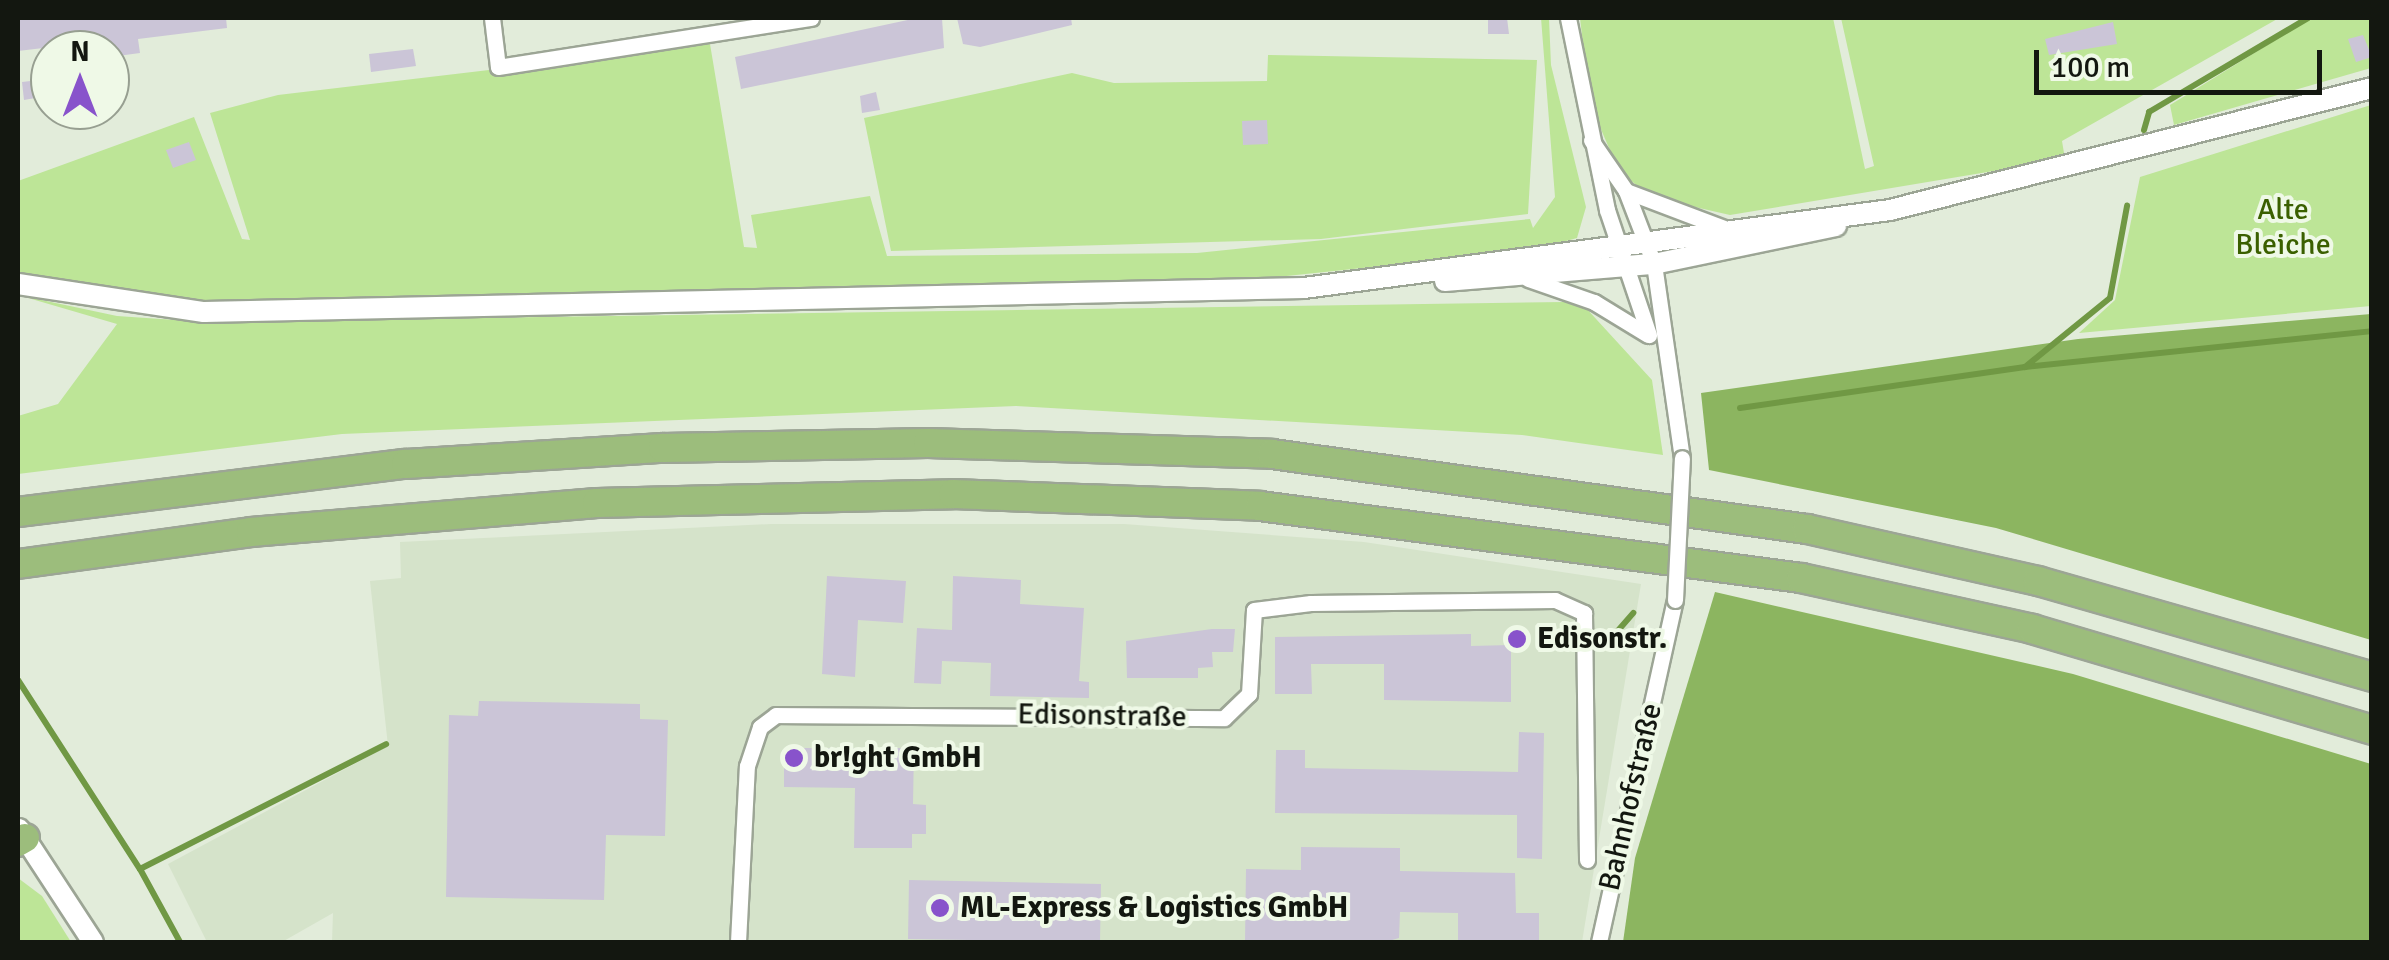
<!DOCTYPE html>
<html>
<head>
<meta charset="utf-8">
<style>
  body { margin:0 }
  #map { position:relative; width:2389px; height:960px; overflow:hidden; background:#e2ecda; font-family:Signika,sans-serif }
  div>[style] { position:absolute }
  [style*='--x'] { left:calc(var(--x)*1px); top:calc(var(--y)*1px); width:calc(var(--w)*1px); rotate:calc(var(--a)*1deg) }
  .built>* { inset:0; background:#d5e3ca }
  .green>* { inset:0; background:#bde597 }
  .forest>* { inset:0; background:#8cb560 }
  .stream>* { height:6px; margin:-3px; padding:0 3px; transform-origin:3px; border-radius:3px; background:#709844 }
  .building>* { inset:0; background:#cbc5d7 }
  .roads { filter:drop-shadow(2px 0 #9ca595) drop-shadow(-2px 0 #9ca595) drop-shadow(0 2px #9ca595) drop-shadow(0 -2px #9ca595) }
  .street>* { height:15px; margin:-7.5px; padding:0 7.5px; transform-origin:7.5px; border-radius:7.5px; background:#fff }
  .secondary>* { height:20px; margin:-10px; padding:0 10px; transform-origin:10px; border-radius:10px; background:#fff }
  .highway>* { height:28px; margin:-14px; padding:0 14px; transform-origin:14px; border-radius:14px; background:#9cbd7c }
  .bridges { filter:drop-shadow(2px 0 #9ca595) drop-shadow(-2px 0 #9ca595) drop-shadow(0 2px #9ca595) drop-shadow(0 -2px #9ca595) }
  .street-bridge>* { height:15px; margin:-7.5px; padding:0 7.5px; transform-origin:7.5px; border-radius:7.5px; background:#fff }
  .dots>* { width:28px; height:28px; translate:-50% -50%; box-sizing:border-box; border:5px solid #eff9e7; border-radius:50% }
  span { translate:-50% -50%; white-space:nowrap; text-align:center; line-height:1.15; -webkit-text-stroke:8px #eff9e7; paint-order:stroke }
  .park-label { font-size:30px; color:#3b6000 }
  .poi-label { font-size:30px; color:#131710; font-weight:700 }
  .left { translate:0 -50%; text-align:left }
  .street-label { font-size:30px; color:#131710 }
  .frame { position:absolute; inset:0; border:20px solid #131710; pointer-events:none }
  .north { position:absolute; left:30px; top:30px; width:100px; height:100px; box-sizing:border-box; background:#eff9e7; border:2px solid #979f91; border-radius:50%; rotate:0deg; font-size:28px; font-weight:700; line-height:40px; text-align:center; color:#131710 }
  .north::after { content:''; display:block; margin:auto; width:35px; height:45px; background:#8853cb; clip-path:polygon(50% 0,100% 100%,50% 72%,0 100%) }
  .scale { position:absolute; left:2034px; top:50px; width:288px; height:45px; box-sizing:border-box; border:5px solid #131710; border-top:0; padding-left:12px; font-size:30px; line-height:35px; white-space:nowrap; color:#131710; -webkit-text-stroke:8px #eff9e7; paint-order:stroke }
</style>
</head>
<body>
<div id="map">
  <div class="built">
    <div style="clip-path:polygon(771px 524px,1124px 524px,1364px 542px,1641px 584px,1582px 942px,332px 942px,333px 913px,282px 942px,207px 942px,168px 864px,388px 746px,370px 581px,401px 578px,400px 542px)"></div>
  </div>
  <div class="green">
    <div style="clip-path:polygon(1541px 18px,1549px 18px,1551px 65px,1586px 207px,1577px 238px,1533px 250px,1193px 286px,205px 301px,18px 272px,18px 181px,194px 117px,242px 239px,250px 240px,210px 113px,278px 95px,710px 44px,744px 247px,757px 248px,751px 215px,870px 196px,887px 256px,1197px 253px,1530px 219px,1533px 228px,1555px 197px)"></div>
    <div style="clip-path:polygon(1580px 18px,1833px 18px,1865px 169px,1874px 166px,1841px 18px,2279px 18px,2062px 141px,2065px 159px,1730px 215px,1651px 197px,1619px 171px,1590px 104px)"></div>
    <div style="clip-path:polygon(2311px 18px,2371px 18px,2371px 68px,2174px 125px,2170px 105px)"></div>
    <div style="clip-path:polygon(1268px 55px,1537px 60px,1528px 214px,1321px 239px,891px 251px,864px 118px,1072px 73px,1114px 83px,1267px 81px)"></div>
    <div style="clip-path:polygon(2371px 105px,2371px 306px,2079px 333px,2115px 300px,2140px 177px)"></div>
    <div style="clip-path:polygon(18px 295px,117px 316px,205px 322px,1565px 302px,1586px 308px,1652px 380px,1663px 455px,1522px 435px,1016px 406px,342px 434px,18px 474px,18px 416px,58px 404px,117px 324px)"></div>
    <div style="clip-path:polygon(18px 878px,42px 896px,71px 942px,18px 942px)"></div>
  </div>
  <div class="forest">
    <div style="clip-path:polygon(2371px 314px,2371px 640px,1996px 528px,1709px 470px,1701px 393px,2078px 339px)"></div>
    <div style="clip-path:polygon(1715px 592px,2073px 674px,2371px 764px,2371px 942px,1623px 942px,1635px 858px)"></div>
  </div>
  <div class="stream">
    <div style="--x:2144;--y:130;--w:19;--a:-74"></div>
    <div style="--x:2149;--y:112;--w:185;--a:-30.6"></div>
    <div style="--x:2025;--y:367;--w:349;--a:-5.9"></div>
    <div style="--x:1740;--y:408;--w:288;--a:-8.2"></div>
    <div style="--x:2025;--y:367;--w:109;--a:-39.1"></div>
    <div style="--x:2110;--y:298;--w:94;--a:-79.5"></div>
    <div style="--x:1615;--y:634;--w:28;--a:-49"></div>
    <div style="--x:18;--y:680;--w:225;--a:57.2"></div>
    <div style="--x:180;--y:942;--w:83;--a:-118.7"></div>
    <div style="--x:140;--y:869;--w:276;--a:-26.9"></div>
  </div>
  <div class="building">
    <div style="clip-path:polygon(18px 18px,226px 18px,227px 28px,138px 39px,140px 53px,110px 57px,94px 42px,18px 51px)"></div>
    <div style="clip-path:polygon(917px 18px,942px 18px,944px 48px,741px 89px,735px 57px)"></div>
    <div style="clip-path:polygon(957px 18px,1071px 18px,1072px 25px,980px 47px,963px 44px)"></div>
    <div style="clip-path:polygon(1488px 18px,1507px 18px,1509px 34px,1488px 34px)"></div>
    <div style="clip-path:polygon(2113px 22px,2117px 44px,2049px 55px,2045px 39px)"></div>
    <div style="clip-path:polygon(2363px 35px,2372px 57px,2356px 62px,2348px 39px)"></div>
    <div style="clip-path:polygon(413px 49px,416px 66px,371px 72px,369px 54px)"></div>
    <div style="clip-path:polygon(39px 80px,41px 97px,24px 100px,22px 82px)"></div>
    <div style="clip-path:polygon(876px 92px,880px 110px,862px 113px,860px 96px)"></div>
    <div style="clip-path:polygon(1267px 120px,1268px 144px,1243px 145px,1242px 121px)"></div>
    <div style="clip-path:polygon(189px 142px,196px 160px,173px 168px,166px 150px)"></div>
    <div style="clip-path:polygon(827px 576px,906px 581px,903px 623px,858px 620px,855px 677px,822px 674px)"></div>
    <div style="clip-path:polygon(953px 576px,1021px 580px,1020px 604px,1084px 608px,1079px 681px,1089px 682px,1089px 698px,990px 696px,991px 663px,942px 661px,941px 684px,914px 683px,917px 628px,952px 630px)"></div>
    <div style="clip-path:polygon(1212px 629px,1235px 629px,1233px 652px,1212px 652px,1213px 667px,1198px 668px,1198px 678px,1127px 678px,1126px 641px)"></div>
    <div style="clip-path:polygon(1471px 634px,1471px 646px,1511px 645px,1511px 702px,1384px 700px,1384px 664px,1311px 664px,1312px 694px,1275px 694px,1275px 637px)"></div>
    <div style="clip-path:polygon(479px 701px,640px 704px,640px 719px,668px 720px,665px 836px,606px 835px,604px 900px,446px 897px,449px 715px,478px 716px)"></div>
    <div style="clip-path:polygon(1519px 732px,1544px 733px,1542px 859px,1517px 858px,1517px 815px,1275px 813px,1276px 750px,1305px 750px,1305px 768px,1518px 772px)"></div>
    <div style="clip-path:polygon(784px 748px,914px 748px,913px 804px,926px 805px,926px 834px,912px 834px,912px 848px,854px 848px,855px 788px,784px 787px)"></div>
    <div style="clip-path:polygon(1301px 847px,1400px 848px,1400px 871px,1515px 873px,1516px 913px,1539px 913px,1539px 942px,1458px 942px,1458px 913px,1400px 912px,1399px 938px,1385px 942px,1245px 942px,1246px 869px,1301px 870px)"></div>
    <div style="clip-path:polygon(909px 880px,1101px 884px,1100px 942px,908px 939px)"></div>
  </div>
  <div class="roads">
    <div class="street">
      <div style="--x:492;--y:18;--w:49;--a:83"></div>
      <div style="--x:498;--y:67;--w:317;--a:-8.9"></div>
      <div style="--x:1568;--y:18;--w:196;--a:78.5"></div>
      <div style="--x:1607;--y:210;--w:132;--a:71.4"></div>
      <div style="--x:1591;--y:140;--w:62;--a:55.5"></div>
      <div style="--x:1626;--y:191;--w:78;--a:69"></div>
      <div style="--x:1654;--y:264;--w:196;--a:81.8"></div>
      <div style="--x:1626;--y:191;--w:105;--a:20.7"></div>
      <div style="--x:1528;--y:279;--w:70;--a:19.2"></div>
      <div style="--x:1594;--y:302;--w:63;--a:31.4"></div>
      <div style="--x:738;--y:942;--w:176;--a:-87.1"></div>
      <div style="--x:747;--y:766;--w:41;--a:-71.6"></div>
      <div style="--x:760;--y:727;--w:20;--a:-37"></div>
      <div style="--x:776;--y:715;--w:448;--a:0.4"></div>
      <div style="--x:1224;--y:718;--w:35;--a:-44"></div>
      <div style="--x:1249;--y:694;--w:84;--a:-86.6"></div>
      <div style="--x:1254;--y:610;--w:57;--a:-7"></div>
      <div style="--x:1311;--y:603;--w:244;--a:-0.7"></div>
      <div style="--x:1555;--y:600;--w:32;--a:24"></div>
      <div style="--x:1584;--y:613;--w:247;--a:89.3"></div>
      <div style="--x:1599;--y:942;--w:350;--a:-77.5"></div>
    </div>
    <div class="secondary">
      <div style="--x:1445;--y:281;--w:210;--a:-4.7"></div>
      <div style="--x:1654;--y:264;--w:186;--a:-11.8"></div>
      <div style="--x:18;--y:284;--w:188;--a:8.6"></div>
      <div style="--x:204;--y:312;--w:1100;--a:-1.25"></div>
      <div style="--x:1304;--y:288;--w:591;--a:-7.58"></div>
      <div style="--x:1890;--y:210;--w:497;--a:-14.2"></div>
      <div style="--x:19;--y:829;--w:135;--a:56.8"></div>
    </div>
    <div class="highway">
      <div style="--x:18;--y:512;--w:391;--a:-7.1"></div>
      <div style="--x:406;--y:464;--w:257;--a:-3.6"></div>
      <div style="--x:663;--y:448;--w:265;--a:-1.1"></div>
      <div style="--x:928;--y:443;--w:344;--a:1.8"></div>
      <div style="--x:1272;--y:454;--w:540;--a:7.98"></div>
      <div style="--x:1807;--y:529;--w:237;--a:12.7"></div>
      <div style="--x:2038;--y:581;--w:348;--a:16"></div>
      <div style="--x:18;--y:564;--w:235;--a:-7.8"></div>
      <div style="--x:251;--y:532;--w:347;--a:-4.8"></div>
      <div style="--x:597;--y:503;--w:356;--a:-1.4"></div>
      <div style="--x:953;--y:494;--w:307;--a:2.2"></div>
      <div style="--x:1260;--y:506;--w:546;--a:7.58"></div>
      <div style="--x:1801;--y:578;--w:237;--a:12.4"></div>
      <div style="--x:2032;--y:629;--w:355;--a:16.5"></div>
      <div style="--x:18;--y:842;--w:8;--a:-30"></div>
    </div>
  </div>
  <div class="bridges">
    <div class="street-bridge">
      <div style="--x:1675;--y:600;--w:142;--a:-87.2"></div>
    </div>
  </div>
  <div class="dots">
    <div style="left:1517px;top:639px;background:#8853cb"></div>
    <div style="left:794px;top:758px;background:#8853cb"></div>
    <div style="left:940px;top:908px;background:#8853cb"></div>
  </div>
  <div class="park-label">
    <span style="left:2283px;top:227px">Alte<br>Bleiche</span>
  </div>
  <div class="poi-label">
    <span class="left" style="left:1537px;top:639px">Edisonstr.</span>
    <span class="left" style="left:814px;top:758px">br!ght GmbH</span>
    <span class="left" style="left:960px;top:908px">ML-Express &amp; Logistics GmbH</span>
  </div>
  <div class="street-label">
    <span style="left:1102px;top:716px;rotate:1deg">Edisonstraße</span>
    <span style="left:1631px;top:797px;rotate:-77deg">Bahnhofstraße</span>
  </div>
  <div class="frame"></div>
  <div class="north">N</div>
  <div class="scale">100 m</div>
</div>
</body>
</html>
